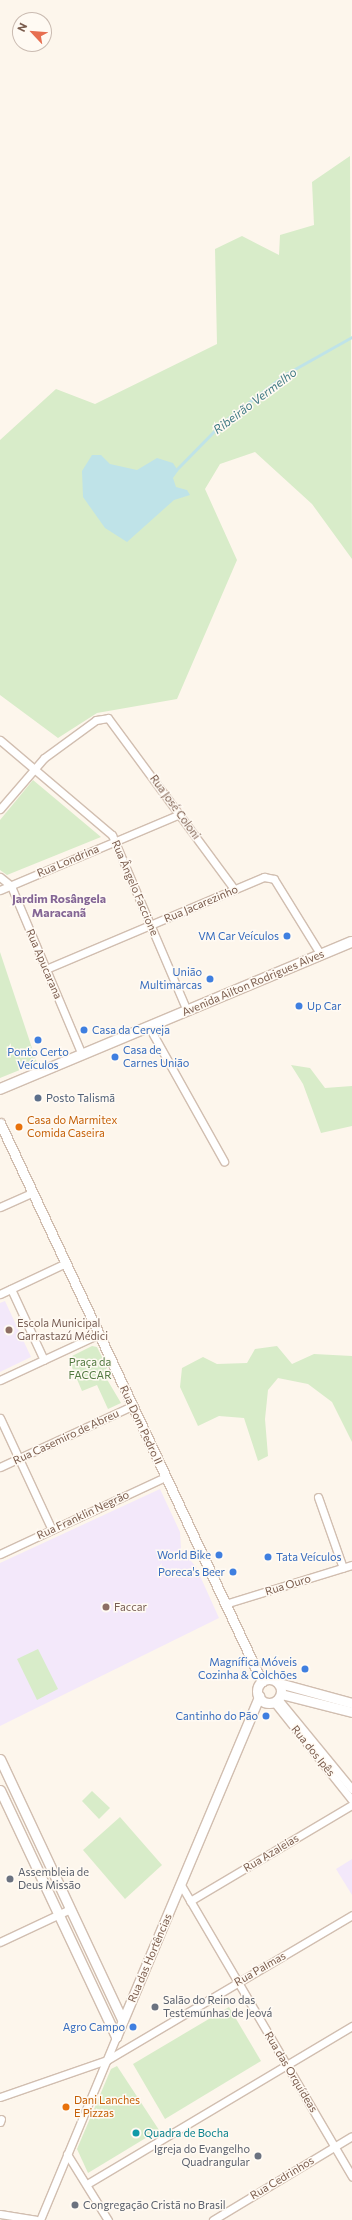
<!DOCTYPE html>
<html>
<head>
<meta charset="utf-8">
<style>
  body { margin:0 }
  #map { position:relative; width:352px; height:2220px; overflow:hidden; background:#fdf6ec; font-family:Commissioner,sans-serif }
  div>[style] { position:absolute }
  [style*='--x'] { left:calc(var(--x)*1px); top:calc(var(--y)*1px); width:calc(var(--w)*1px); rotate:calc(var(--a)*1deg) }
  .education>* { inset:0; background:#f3e8fa }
  .green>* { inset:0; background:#d8ecc9 }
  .water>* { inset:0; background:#bfe3e8 }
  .stream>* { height:2.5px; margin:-1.25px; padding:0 1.25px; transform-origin:1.25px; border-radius:1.25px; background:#bfe3e8 }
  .roads { filter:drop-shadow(1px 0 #d1beb0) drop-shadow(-1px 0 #d1beb0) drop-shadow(0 1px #d1beb0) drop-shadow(0 -1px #d1beb0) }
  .minor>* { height:7px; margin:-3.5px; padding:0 3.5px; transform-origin:3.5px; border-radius:3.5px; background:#fff }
  .tertiary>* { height:9px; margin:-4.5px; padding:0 4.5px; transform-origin:4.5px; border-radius:4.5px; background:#fff }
  .tertiary>.ring { margin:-4.5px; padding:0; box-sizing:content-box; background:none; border:9px solid #fff; border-radius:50% }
  .secondary>* { height:10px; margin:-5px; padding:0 5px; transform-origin:5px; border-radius:5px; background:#fff }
  .dots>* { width:11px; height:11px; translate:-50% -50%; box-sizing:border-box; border:2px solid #fffaf3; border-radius:50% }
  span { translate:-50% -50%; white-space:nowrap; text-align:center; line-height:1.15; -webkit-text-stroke:3px #fffaf3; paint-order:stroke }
  .street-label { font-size:11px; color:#7a5c4d }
  .shop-label { font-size:11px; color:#366cbe }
  .right { translate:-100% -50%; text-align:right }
  .left { translate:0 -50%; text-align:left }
  .service-label { font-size:11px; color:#4e5e75 }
  .food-label { font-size:11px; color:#c56008 }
  .education-label { font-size:11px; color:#785e54 }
  .park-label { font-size:11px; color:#537a41 }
  .worship-label { font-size:11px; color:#5b616d }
  .culture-label { font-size:11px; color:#0d838f }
  .water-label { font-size:12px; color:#437c86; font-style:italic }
  .neighbourhood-label { font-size:12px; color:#846695; font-weight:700 }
  .north { position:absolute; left:12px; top:12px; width:40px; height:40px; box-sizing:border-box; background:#fffaf3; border:1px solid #cabbb1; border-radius:50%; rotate:296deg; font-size:11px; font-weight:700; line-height:16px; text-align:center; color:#7a5c4d }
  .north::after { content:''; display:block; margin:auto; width:14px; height:18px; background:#e76f51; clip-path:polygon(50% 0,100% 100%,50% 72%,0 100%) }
</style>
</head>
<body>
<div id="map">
  <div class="education">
    <div style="clip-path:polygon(5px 1301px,31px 1357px,0 1372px,0 1303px)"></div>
    <div style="clip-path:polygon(160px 1489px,180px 1532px,181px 1549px,196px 1567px,219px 1618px,0 1726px,0 1563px)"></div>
    <div style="clip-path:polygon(352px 1859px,352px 1895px,336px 1869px)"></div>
  </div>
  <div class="green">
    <div style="clip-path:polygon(350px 156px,352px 559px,312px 504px,255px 452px,220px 464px,205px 489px,237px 560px,177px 699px,97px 713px,58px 738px,0 695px,0 440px,56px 389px,95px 404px,217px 344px,215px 249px,242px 236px,279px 255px,280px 235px,314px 225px,312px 182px)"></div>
    <div style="clip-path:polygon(33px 780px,101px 837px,7px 875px,0 870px,0 820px)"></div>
    <div style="clip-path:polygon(0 952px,37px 1063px,0 1078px)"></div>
    <div style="clip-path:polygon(291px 1065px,310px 1068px,325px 1088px,352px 1086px,352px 1126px,321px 1133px,303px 1084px)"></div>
    <div style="clip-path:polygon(92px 1346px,97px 1347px,108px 1369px,105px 1376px,121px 1403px,108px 1409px,97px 1385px,82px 1391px,68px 1358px)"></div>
    <div style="clip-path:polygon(277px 1346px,292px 1364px,314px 1354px,352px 1356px,352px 1442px,332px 1402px,308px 1384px,278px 1378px,268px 1390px,265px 1419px,268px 1456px,258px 1461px,244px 1418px,219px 1416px,198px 1426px,180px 1387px,182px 1368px,203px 1357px,217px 1364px,247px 1363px,255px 1349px)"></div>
    <div style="clip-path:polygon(38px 1649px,58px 1689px,37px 1700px,17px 1659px)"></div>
    <div style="clip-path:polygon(92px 1791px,110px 1808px,99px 1819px,82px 1801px)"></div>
    <div style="clip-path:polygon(120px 1817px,162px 1865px,125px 1899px,83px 1850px)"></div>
    <div style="clip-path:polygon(229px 2007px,261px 2061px,165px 2119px,133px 2064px)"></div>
    <div style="clip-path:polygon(117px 2066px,159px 2130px,88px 2173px,77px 2149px,111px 2069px)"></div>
  </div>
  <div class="water">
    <div style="clip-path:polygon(92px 455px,101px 455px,110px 464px,137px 470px,157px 458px,173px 463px,178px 471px,173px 478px,176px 487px,187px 490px,190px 495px,174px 500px,127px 542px,105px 528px,83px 497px,82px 471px)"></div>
  </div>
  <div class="stream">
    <div style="--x:176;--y:470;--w:67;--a:-45.6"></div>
    <div style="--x:223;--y:422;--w:79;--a:-37.3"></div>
    <div style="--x:286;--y:374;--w:76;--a:-29.3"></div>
  </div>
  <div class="roads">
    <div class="minor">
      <div style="--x:0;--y:740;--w:147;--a:40.3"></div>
      <div style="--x:112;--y:835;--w:191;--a:66.9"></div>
      <div style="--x:0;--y:809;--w:67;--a:-49.2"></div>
      <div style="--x:44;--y:758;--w:64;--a:-36.2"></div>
      <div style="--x:96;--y:720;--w:12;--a:-9"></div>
      <div style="--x:108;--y:718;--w:212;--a:53.6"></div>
      <div style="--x:0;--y:877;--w:14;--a:39"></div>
      <div style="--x:11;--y:886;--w:183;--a:67.2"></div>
      <div style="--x:0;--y:890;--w:195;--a:-22.9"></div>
      <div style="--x:46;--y:969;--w:237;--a:-22.9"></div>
      <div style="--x:264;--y:877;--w:10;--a:11"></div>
      <div style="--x:274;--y:879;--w:89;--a:58.3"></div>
      <div style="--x:149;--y:1027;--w:154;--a:60.8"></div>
      <div style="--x:0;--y:1207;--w:36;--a:-24"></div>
      <div style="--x:11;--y:1289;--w:78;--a:65.1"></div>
      <div style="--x:0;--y:1294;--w:73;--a:-25.2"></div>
      <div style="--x:0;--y:1380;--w:109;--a:-24.9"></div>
      <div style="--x:0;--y:1418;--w:123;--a:65.1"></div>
      <div style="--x:0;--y:1467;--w:145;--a:-24.8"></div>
      <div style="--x:318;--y:1497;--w:75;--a:70.6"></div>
      <div style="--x:0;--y:1554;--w:182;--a:-25"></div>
      <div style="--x:225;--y:1604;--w:133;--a:-17.1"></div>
      <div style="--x:278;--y:1699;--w:117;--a:50.6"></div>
      <div style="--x:274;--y:1702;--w:125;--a:51.5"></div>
      <div style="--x:181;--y:1885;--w:338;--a:59.6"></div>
      <div style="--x:190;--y:1901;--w:188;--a:-30.7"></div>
      <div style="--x:0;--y:1942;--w:77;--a:-25.2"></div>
      <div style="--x:0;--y:2097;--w:113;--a:-19.1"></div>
      <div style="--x:107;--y:2060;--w:285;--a:-30.6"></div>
      <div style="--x:0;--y:2122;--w:3;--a:-72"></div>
      <div style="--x:67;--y:2154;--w:78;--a:58.2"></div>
      <div style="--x:87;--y:2184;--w:309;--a:-30.8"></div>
      <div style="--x:0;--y:2214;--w:36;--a:9"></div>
      <div style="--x:40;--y:2220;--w:198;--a:-67.4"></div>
      <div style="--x:213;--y:2220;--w:162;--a:-31.1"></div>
    </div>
    <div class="tertiary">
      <div style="--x:0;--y:1123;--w:617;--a:64.89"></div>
      <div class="ring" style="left:257px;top:1679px;width:15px;height:15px"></div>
      <div style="--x:279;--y:1683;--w:76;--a:15.3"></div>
      <div style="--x:281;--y:1694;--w:73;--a:14.2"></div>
      <div style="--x:0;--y:1759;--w:289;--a:64.9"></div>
      <div style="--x:0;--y:1790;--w:273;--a:64.8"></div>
      <div style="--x:116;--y:2037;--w:370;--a:-67.2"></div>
    </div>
    <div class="secondary">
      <div style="--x:0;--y:1089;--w:381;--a:-22.7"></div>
    </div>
  </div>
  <div class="dots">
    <div style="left:287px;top:936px;background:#3f7fe0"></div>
    <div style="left:210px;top:979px;background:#3f7fe0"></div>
    <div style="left:299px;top:1006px;background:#3f7fe0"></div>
    <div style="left:84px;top:1030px;background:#3f7fe0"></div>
    <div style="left:38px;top:1040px;background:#3f7fe0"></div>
    <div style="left:115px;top:1057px;background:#3f7fe0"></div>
    <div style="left:38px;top:1098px;background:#5c6f8a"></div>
    <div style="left:19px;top:1127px;background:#e8710a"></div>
    <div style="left:9px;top:1330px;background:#8d6e63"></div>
    <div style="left:219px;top:1555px;background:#3f7fe0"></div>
    <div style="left:268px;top:1557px;background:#3f7fe0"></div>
    <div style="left:233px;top:1572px;background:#3f7fe0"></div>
    <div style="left:106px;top:1607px;background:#8d6e63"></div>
    <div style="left:305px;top:1669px;background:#3f7fe0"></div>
    <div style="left:266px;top:1716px;background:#3f7fe0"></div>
    <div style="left:10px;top:1879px;background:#6b7280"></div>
    <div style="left:155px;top:2007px;background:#6b7280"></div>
    <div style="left:133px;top:2027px;background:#3f7fe0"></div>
    <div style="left:66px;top:2107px;background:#e8710a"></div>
    <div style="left:136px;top:2133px;background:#0f9aa8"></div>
    <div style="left:258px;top:2156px;background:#6b7280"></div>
    <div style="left:75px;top:2205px;background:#6b7280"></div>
  </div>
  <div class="street-label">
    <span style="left:175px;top:807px;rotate:54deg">Rua José Coloni</span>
    <span style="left:68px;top:861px;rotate:-23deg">Rua Londrina</span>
    <span style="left:135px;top:888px;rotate:67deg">Rua Ângelo Faccione</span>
    <span style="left:201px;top:904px;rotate:-23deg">Rua Jacarezinho</span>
    <span style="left:44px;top:964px;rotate:67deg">Rua Apucarana</span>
    <span style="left:253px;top:983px;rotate:-23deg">Avenida Ailton Rodrigues Alves</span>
    <span style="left:141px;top:1425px;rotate:65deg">Rua Dom Pedro II</span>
    <span style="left:66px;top:1437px;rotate:-25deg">Rua Casemiro de Abreu</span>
    <span style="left:83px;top:1515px;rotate:-25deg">Rua Franklin Negrão</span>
    <span style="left:288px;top:1585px;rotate:-17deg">Rua Ouro</span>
    <span style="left:313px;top:1751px;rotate:51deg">Rua dos Ipês</span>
    <span style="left:271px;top:1853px;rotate:-31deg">Rua Azaleias</span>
    <span style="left:150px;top:1958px;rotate:-67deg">Rua das Hortências</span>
    <span style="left:260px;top:1969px;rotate:-30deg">Rua Palmas</span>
    <span style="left:291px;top:2072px;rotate:59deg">Rua das Orquídeas</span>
    <span style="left:282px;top:2178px;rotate:-31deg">Rua Cedrinhos</span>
  </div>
  <div class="shop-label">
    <span class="right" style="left:279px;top:936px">VM Car Veículos</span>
    <span class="right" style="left:202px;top:979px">União<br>Multimarcas</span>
    <span class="left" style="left:307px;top:1006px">Up Car</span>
    <span class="left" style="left:92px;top:1030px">Casa da Cerveja</span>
    <span class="left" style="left:123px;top:1057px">Casa de<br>Carnes União</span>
    <span style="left:38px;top:1059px">Ponto Certo<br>Veículos</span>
    <span class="right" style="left:211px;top:1555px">World Bike</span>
    <span class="left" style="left:276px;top:1557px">Tata Veículos</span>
    <span class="right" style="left:225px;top:1572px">Poreca's Beer</span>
    <span class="right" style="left:297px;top:1669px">Magnífica Móveis<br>Cozinha &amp; Colchões</span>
    <span class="right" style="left:258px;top:1716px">Cantinho do Pão</span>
    <span class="right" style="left:125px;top:2027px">Agro Campo</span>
  </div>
  <div class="service-label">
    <span class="left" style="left:46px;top:1098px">Posto Talismã</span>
  </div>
  <div class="food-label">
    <span class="left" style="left:27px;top:1127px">Casa do Marmitex<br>Comida Caseira</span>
    <span class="left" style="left:74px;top:2107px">Dani Lanches<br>E Pizzas</span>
  </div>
  <div class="education-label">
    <span class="left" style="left:17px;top:1330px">Escola Municipal<br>Garrastazú Médici</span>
    <span class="left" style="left:114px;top:1607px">Faccar</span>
  </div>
  <div class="park-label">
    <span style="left:90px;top:1369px">Praça da<br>FACCAR</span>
  </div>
  <div class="worship-label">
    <span class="left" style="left:18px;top:1879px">Assembleia de<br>Deus Missão</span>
    <span class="left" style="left:163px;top:2007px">Salão do Reino das<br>Testemunhas de Jeová</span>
    <span class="right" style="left:250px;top:2156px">Igreja do Evangelho<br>Quadrangular</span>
    <span class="left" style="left:83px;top:2205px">Congregação Cristã no Brasil</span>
  </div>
  <div class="culture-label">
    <span class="left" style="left:144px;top:2133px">Quadra de Bocha</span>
  </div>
  <div class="water-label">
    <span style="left:255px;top:401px;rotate:-37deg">Ribeirão Vermelho</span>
  </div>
  <div class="neighbourhood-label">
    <span style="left:59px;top:906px">Jardim Rosângela<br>Maracanã</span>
  </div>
  <div class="north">N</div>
</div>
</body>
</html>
